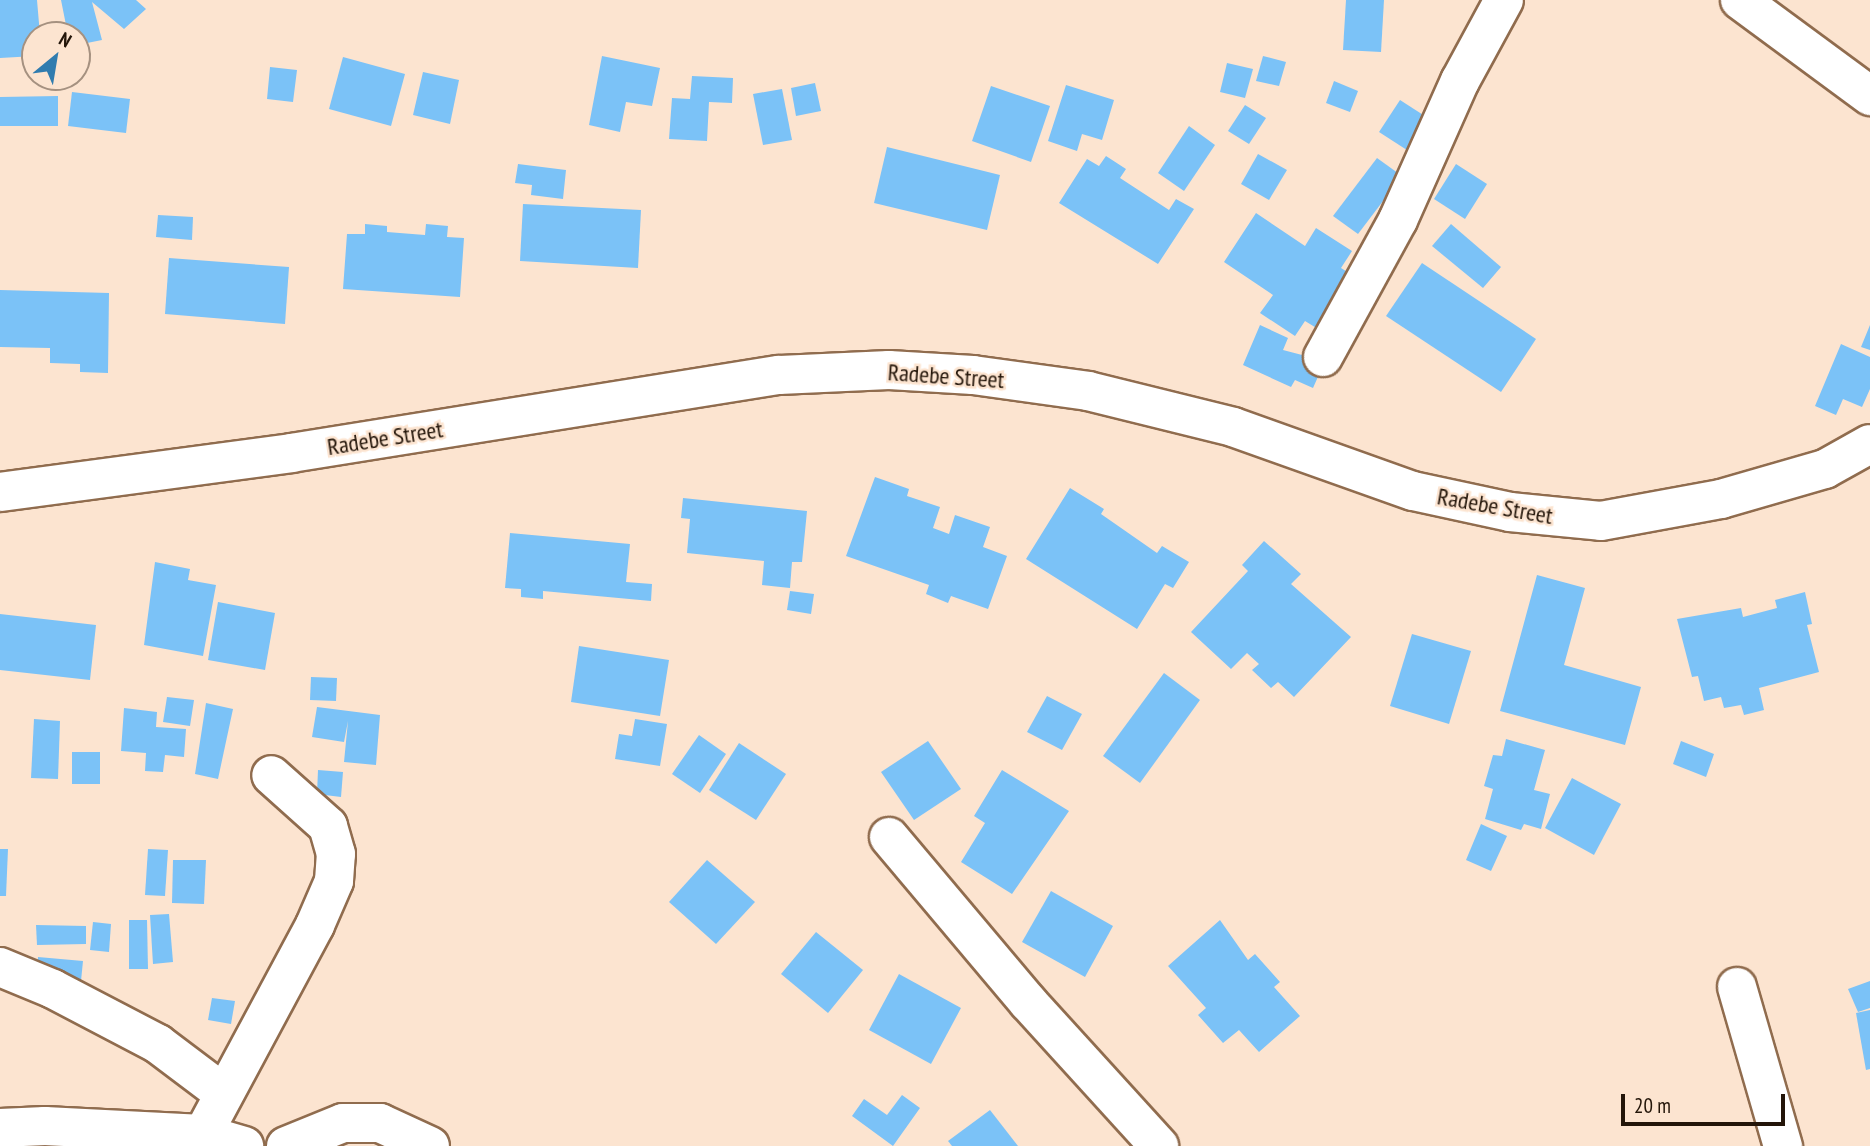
<!DOCTYPE html>
<html>
<head>
<meta charset="utf-8">
<style>
  body { margin:0 }
  #map { position:relative; width:1870px; height:1146px; overflow:hidden; background:#fce4d0; font-family:"PT Sans Narrow",sans-serif }
  div>[style] { position:absolute }
  [style*='--x'] { left:calc(var(--x)*1px); top:calc(var(--y)*1px); width:calc(var(--w)*1px); rotate:calc(var(--a)*1deg) }
  .building>* { inset:0; background:#7bc2f7 }
  .roads { filter:drop-shadow(2px 0 #906c4e) drop-shadow(-2px 0 #906c4e) drop-shadow(0 2px #906c4e) drop-shadow(0 -2px #906c4e) }
  .minor>* { height:38px; margin:-19px; padding:0 19px; transform-origin:19px; border-radius:19px; background:#fff }
  span { translate:-50% -50%; white-space:nowrap; text-align:center; line-height:1.15; -webkit-text-stroke:5px #fce4d0; paint-order:stroke }
  .street-label { font-size:24px; color:#231509 }
  .north { position:absolute; left:21px; top:21px; width:70px; height:70px; box-sizing:border-box; background:#fce4d0; border:2px solid #a59180; border-radius:50%; rotate:30deg; font-size:19px; font-weight:700; line-height:28px; text-align:center; color:#231509 }
  .north::after { content:''; display:block; margin:auto; width:24px; height:32px; background:#307caf; clip-path:polygon(50% 0,100% 100%,50% 72%,0 100%) }
  .scale { position:absolute; left:1621px; top:1094px; width:164px; height:32px; box-sizing:border-box; border:4px solid #231509; border-top:0; padding-left:9px; font-size:21px; line-height:24px; white-space:nowrap; color:#231509; -webkit-text-stroke:5px #fce4d0; paint-order:stroke }
</style>
</head>
<body>
<div id="map">
  <div class="building">
    <div style="clip-path:polygon(0 0,37px 0,40px 35px,35px 35px,35px 56px,0 58px)"></div>
    <div style="clip-path:polygon(61px 0,136px 0,146px 9px,124px 29px,92px 2px,102px 40px,77px 45px,77px 35px,68px 35px)"></div>
    <div style="clip-path:polygon(1346px 0,1384px 0,1381px 52px,1343px 50px)"></div>
    <div style="clip-path:polygon(602px 56px,660px 68px,652px 106px,626px 102px,620px 132px,589px 125px)"></div>
    <div style="clip-path:polygon(1263px 56px,1286px 62px,1279px 86px,1256px 81px)"></div>
    <div style="clip-path:polygon(343px 57px,405px 74px,391px 126px,329px 109px)"></div>
    <div style="clip-path:polygon(1227px 63px,1253px 69px,1245px 98px,1220px 92px)"></div>
    <div style="clip-path:polygon(270px 67px,297px 70px,293px 102px,267px 99px)"></div>
    <div style="clip-path:polygon(423px 72px,459px 80px,450px 124px,413px 115px)"></div>
    <div style="clip-path:polygon(692px 76px,733px 78px,732px 103px,709px 102px,707px 141px,669px 139px,672px 98px,690px 99px)"></div>
    <div style="clip-path:polygon(1334px 81px,1358px 91px,1350px 112px,1326px 103px)"></div>
    <div style="clip-path:polygon(815px 83px,821px 111px,796px 116px,791px 88px)"></div>
    <div style="clip-path:polygon(1066px 85px,1114px 100px,1102px 140px,1082px 134px,1077px 151px,1048px 141px)"></div>
    <div style="clip-path:polygon(991px 86px,1050px 106px,1031px 162px,972px 141px)"></div>
    <div style="clip-path:polygon(782px 89px,792px 140px,763px 145px,753px 94px)"></div>
    <div style="clip-path:polygon(72px 92px,130px 99px,126px 133px,68px 126px)"></div>
    <div style="clip-path:polygon(58px 96px,58px 126px,0 126px,0 97px)"></div>
    <div style="clip-path:polygon(1400px 100px,1431px 120px,1410px 152px,1379px 132px)"></div>
    <div style="clip-path:polygon(1245px 105px,1266px 118px,1249px 144px,1228px 131px)"></div>
    <div style="clip-path:polygon(1189px 126px,1215px 145px,1184px 191px,1158px 173px)"></div>
    <div style="clip-path:polygon(887px 147px,1000px 175px,987px 230px,874px 203px)"></div>
    <div style="clip-path:polygon(1258px 154px,1287px 170px,1269px 200px,1241px 184px)"></div>
    <div style="clip-path:polygon(1106px 156px,1126px 169px,1120px 178px,1169px 210px,1176px 199px,1194px 209px,1158px 264px,1059px 203px,1087px 159px,1099px 166px)"></div>
    <div style="clip-path:polygon(1377px 158px,1402px 176px,1358px 234px,1333px 216px)"></div>
    <div style="clip-path:polygon(518px 164px,566px 170px,563px 199px,531px 195px,532px 185px,515px 183px)"></div>
    <div style="clip-path:polygon(1456px 164px,1487px 184px,1465px 219px,1434px 199px)"></div>
    <div style="clip-path:polygon(523px 204px,641px 210px,638px 268px,520px 261px)"></div>
    <div style="clip-path:polygon(1256px 213px,1305px 246px,1316px 228px,1352px 251px,1341px 268px,1357px 278px,1323px 332px,1305px 321px,1295px 336px,1260px 313px,1273px 295px,1224px 262px)"></div>
    <div style="clip-path:polygon(158px 215px,193px 217px,192px 240px,156px 237px)"></div>
    <div style="clip-path:polygon(365px 224px,387px 226px,387px 232px,425px 235px,426px 224px,448px 226px,447px 237px,464px 238px,460px 297px,343px 289px,347px 234px,365px 234px)"></div>
    <div style="clip-path:polygon(1451px 224px,1501px 267px,1483px 288px,1432px 246px)"></div>
    <div style="clip-path:polygon(169px 258px,289px 267px,285px 324px,165px 314px)"></div>
    <div style="clip-path:polygon(1422px 263px,1536px 339px,1501px 392px,1386px 316px)"></div>
    <div style="clip-path:polygon(0 290px,109px 293px,108px 373px,80px 372px,80px 364px,50px 363px,50px 348px,0 347px)"></div>
    <div style="clip-path:polygon(1260px 325px,1288px 338px,1283px 350px,1325px 361px,1313px 388px,1295px 380px,1291px 387px,1243px 365px)"></div>
    <div style="clip-path:polygon(1870px 325px,1870px 350px,1861px 347px)"></div>
    <div style="clip-path:polygon(1841px 344px,1870px 357px,1870px 389px,1862px 407px,1843px 399px,1836px 415px,1815px 406px)"></div>
    <div style="clip-path:polygon(875px 477px,909px 489px,907px 496px,940px 507px,933px 528px,949px 534px,955px 515px,990px 527px,983px 547px,1007px 556px,988px 609px,951px 596px,948px 603px,926px 594px,929px 585px,846px 556px)"></div>
    <div style="clip-path:polygon(1070px 488px,1104px 509px,1101px 514px,1157px 553px,1162px 546px,1189px 562px,1173px 588px,1165px 584px,1137px 629px,1026px 559px)"></div>
    <div style="clip-path:polygon(683px 498px,807px 511px,802px 562px,792px 562px,790px 588px,762px 585px,764px 561px,687px 553px,690px 519px,681px 518px)"></div>
    <div style="clip-path:polygon(510px 533px,630px 544px,626px 582px,652px 584px,651px 601px,543px 591px,543px 599px,521px 597px,521px 589px,505px 588px)"></div>
    <div style="clip-path:polygon(1264px 541px,1301px 574px,1291px 584px,1351px 637px,1294px 697px,1278px 682px,1271px 688px,1252px 670px,1259px 664px,1247px 653px,1231px 669px,1191px 632px,1248px 571px,1242px 565px)"></div>
    <div style="clip-path:polygon(155px 562px,190px 569px,188px 580px,216px 585px,203px 656px,144px 645px)"></div>
    <div style="clip-path:polygon(1537px 575px,1585px 588px,1564px 665px,1641px 687px,1625px 745px,1500px 711px)"></div>
    <div style="clip-path:polygon(790px 591px,814px 594px,811px 614px,787px 610px)"></div>
    <div style="clip-path:polygon(1805px 592px,1812px 624px,1807px 625px,1819px 672px,1759px 688px,1764px 710px,1744px 715px,1741px 705px,1724px 708px,1721px 697px,1704px 701px,1698px 676px,1692px 677px,1677px 619px,1741px 608px,1743px 617px,1777px 608px,1775px 600px)"></div>
    <div style="clip-path:polygon(218px 602px,275px 613px,265px 670px,208px 660px)"></div>
    <div style="clip-path:polygon(0 614px,96px 625px,90px 680px,0 670px)"></div>
    <div style="clip-path:polygon(1412px 634px,1471px 651px,1449px 724px,1390px 706px)"></div>
    <div style="clip-path:polygon(579px 646px,669px 660px,660px 716px,571px 702px)"></div>
    <div style="clip-path:polygon(1164px 673px,1200px 700px,1140px 783px,1103px 756px)"></div>
    <div style="clip-path:polygon(311px 677px,337px 678px,336px 701px,310px 700px)"></div>
    <div style="clip-path:polygon(1047px 696px,1082px 714px,1062px 750px,1027px 732px)"></div>
    <div style="clip-path:polygon(167px 697px,194px 700px,190px 726px,163px 722px)"></div>
    <div style="clip-path:polygon(206px 703px,233px 709px,218px 779px,195px 774px)"></div>
    <div style="clip-path:polygon(317px 707px,380px 715px,376px 765px,344px 762px,348px 721px,344px 742px,312px 737px)"></div>
    <div style="clip-path:polygon(124px 708px,157px 712px,156px 727px,186px 729px,184px 757px,165px 755px,163px 772px,145px 771px,146px 753px,121px 751px)"></div>
    <div style="clip-path:polygon(34px 719px,60px 721px,58px 779px,31px 778px)"></div>
    <div style="clip-path:polygon(635px 719px,667px 724px,660px 766px,615px 759px,619px 734px,632px 736px)"></div>
    <div style="clip-path:polygon(699px 735px,726px 754px,700px 793px,672px 774px)"></div>
    <div style="clip-path:polygon(1506px 739px,1545px 750px,1534px 790px,1550px 794px,1541px 829px,1524px 824px,1521px 830px,1485px 819px,1493px 789px,1484px 786px,1493px 755px,1502px 756px)"></div>
    <div style="clip-path:polygon(928px 741px,961px 789px,914px 820px,881px 772px)"></div>
    <div style="clip-path:polygon(1681px 741px,1714px 754px,1706px 777px,1673px 764px)"></div>
    <div style="clip-path:polygon(739px 743px,786px 774px,756px 820px,709px 790px)"></div>
    <div style="clip-path:polygon(72px 752px,100px 752px,100px 784px,72px 784px)"></div>
    <div style="clip-path:polygon(318px 770px,343px 772px,341px 797px,317px 794px)"></div>
    <div style="clip-path:polygon(1002px 770px,1069px 811px,1012px 894px,961px 862px,985px 823px,974px 816px)"></div>
    <div style="clip-path:polygon(1572px 778px,1621px 804px,1594px 855px,1545px 828px)"></div>
    <div style="clip-path:polygon(1481px 824px,1507px 836px,1491px 871px,1466px 860px)"></div>
    <div style="clip-path:polygon(0 849px,8px 849px,6px 896px,0 896px)"></div>
    <div style="clip-path:polygon(148px 849px,168px 850px,165px 896px,145px 895px)"></div>
    <div style="clip-path:polygon(173px 860px,206px 860px,204px 904px,172px 903px)"></div>
    <div style="clip-path:polygon(707px 860px,755px 902px,716px 944px,669px 902px)"></div>
    <div style="clip-path:polygon(1051px 891px,1113px 926px,1085px 977px,1022px 942px)"></div>
    <div style="clip-path:polygon(169px 914px,173px 962px,153px 964px,150px 915px)"></div>
    <div style="clip-path:polygon(129px 920px,147px 920px,148px 969px,129px 969px)"></div>
    <div style="clip-path:polygon(1220px 920px,1248px 960px,1255px 954px,1280px 982px,1274px 987px,1300px 1016px,1259px 1052px,1239px 1030px,1223px 1043px,1198px 1015px,1206px 1008px,1168px 966px)"></div>
    <div style="clip-path:polygon(93px 922px,111px 924px,109px 952px,90px 950px)"></div>
    <div style="clip-path:polygon(36px 925px,86px 926px,86px 944px,37px 945px)"></div>
    <div style="clip-path:polygon(816px 932px,863px 970px,828px 1013px,781px 974px)"></div>
    <div style="clip-path:polygon(38px 957px,83px 961px,81px 981px,37px 977px)"></div>
    <div style="clip-path:polygon(899px 974px,961px 1008px,931px 1064px,869px 1030px)"></div>
    <div style="clip-path:polygon(1870px 981px,1870px 1008px,1858px 1012px,1848px 989px)"></div>
    <div style="clip-path:polygon(212px 998px,235px 1001px,231px 1024px,208px 1020px)"></div>
    <div style="clip-path:polygon(1870px 1010px,1870px 1069px,1866px 1070px,1856px 1013px)"></div>
    <div style="clip-path:polygon(902px 1095px,920px 1108px,893px 1146px,852px 1116px,864px 1099px,887px 1115px)"></div>
    <div style="clip-path:polygon(990px 1110px,1018px 1146px,952px 1146px,948px 1141px)"></div>
  </div>
  <div class="roads">
    <div class="minor">
      <div style="--x:1740;--y:0;--w:162;--a:36.4"></div>
      <div style="--x:1323;--y:357;--w:156;--a:-61.3"></div>
      <div style="--x:1398;--y:220;--w:152;--a:-66"></div>
      <div style="--x:1460;--y:81;--w:92;--a:-61.5"></div>
      <div style="--x:0;--y:492;--w:294;--a:-7.6"></div>
      <div style="--x:291;--y:453;--w:494;--a:-9.1"></div>
      <div style="--x:779;--y:375;--w:110;--a:-2.6"></div>
      <div style="--x:889;--y:370;--w:84;--a:3.4"></div>
      <div style="--x:973;--y:375;--w:116;--a:7.9"></div>
      <div style="--x:1088;--y:391;--w:149;--a:13.9"></div>
      <div style="--x:1233;--y:427;--w:191;--a:19.6"></div>
      <div style="--x:1413;--y:491;--w:99;--a:12.2"></div>
      <div style="--x:1510;--y:512;--w:91;--a:5.6"></div>
      <div style="--x:1601;--y:521;--w:122;--a:-10.4"></div>
      <div style="--x:1721;--y:499;--w:108;--a:-16.1"></div>
      <div style="--x:1825;--y:469;--w:51;--a:-29.1"></div>
      <div style="--x:889;--y:837;--w:216;--a:49.9"></div>
      <div style="--x:1028;--y:1002;--w:195;--a:47.7"></div>
      <div style="--x:0;--y:967;--w:57;--a:22.5"></div>
      <div style="--x:53;--y:989;--w:119;--a:27.6"></div>
      <div style="--x:158;--y:1044;--w:81;--a:37"></div>
      <div style="--x:1737;--y:987;--w:166;--a:73.9"></div>
      <div style="--x:0;--y:1128;--w:45;--a:-2.5"></div>
      <div style="--x:45;--y:1126;--w:158;--a:2.9"></div>
      <div style="--x:203;--y:1134;--w:43;--a:16.3"></div>
      <div style="--x:203;--y:1134;--w:237;--a:-61.8"></div>
      <div style="--x:315;--y:925;--w:48;--a:-66.6"></div>
      <div style="--x:334;--y:881;--w:27;--a:-86"></div>
      <div style="--x:336;--y:854;--w:29;--a:-106"></div>
      <div style="--x:328;--y:826;--w:76;--a:-138.2"></div>
      <div style="--x:286;--y:1146;--w:61;--a:-22"></div>
      <div style="--x:343;--y:1123;--w:37;--a:0"></div>
      <div style="--x:380;--y:1123;--w:55;--a:24.7"></div>
    </div>
  </div>
  <div class="street-label">
    <span style="left:946px;top:376px;rotate:4deg">Radebe Street</span>
    <span style="left:385px;top:438px;rotate:-9deg">Radebe Street</span>
    <span style="left:1495px;top:506px;rotate:10deg">Radebe Street</span>
  </div>
  <div class="north">N</div>
  <div class="scale">20 m</div>
</div>
</body>
</html>
